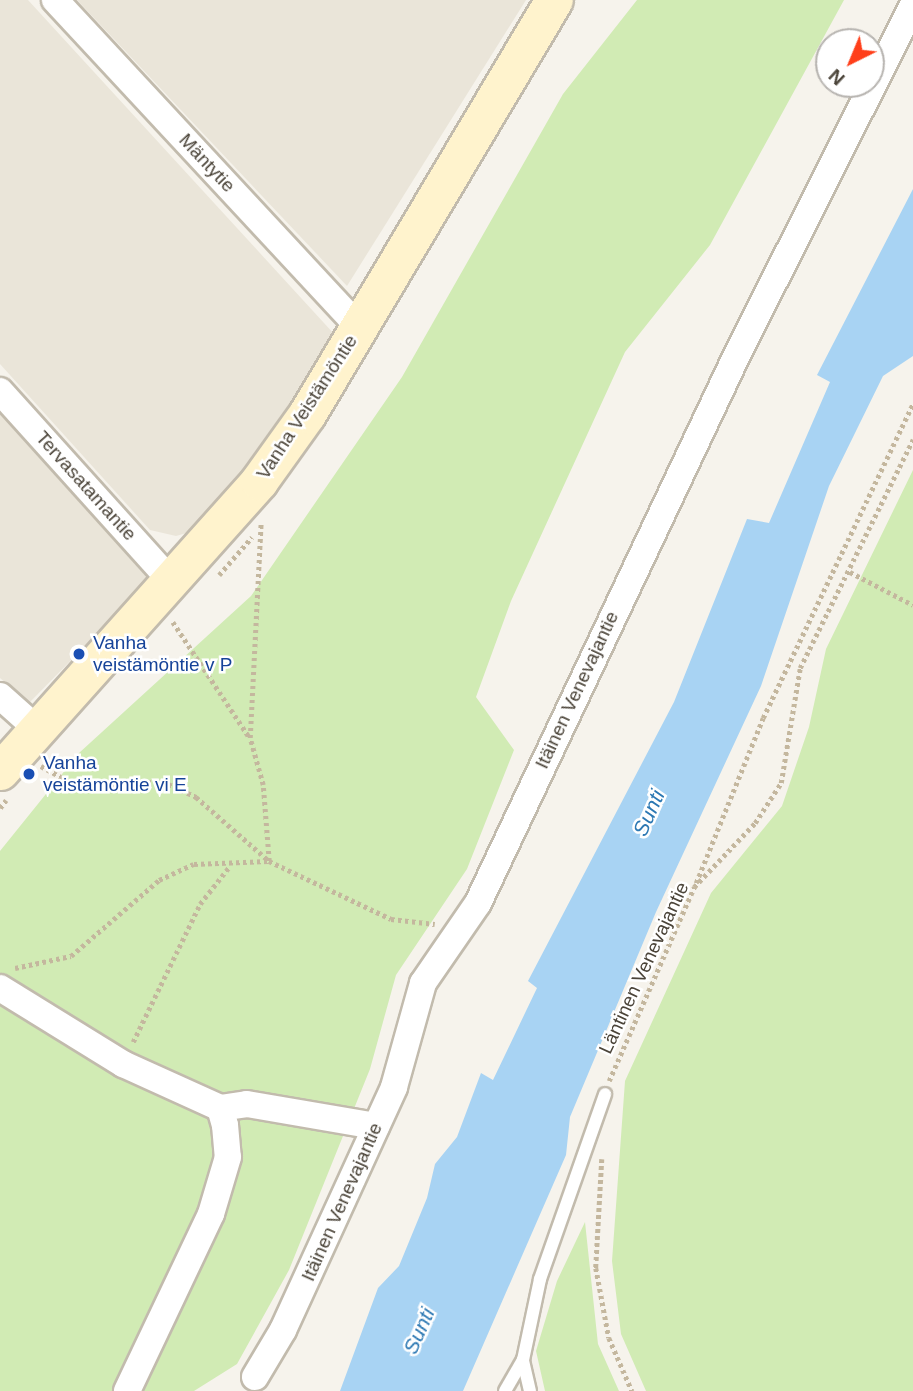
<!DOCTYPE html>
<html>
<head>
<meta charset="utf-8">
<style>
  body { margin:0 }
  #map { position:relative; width:913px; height:1391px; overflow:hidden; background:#f6f3ec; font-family:Arial,sans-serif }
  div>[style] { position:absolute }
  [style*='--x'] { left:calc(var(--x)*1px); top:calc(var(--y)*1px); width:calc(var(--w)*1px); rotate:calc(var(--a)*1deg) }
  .residential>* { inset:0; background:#eae5d9 }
  .green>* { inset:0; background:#d1ebb4 }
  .water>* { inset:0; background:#a8d3f3 }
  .path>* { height:4.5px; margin-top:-2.25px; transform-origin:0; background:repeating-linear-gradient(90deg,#c4b79e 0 3.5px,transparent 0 7px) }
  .roads { filter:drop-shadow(2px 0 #c2bbad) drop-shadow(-2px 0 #c2bbad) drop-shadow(0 2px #c2bbad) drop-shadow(0 -2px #c2bbad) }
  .lane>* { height:12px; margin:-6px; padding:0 6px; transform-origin:6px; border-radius:6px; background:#fff }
  .street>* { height:26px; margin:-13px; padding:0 13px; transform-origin:13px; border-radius:13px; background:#fff }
  .secondary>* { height:37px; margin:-18.5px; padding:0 18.5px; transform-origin:18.5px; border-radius:18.5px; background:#fff3cd }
  .dots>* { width:19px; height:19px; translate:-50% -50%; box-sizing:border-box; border:4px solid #fff; border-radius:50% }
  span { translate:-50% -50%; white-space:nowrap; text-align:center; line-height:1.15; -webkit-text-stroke:5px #fff; paint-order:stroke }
  .street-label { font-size:19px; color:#4b4439 }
  .transit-label { font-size:19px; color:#164399 }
  .left { translate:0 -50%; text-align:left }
  .water-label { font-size:21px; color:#2c78b3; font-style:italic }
  .north { position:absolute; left:815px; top:28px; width:70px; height:70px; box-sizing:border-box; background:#fff; border:2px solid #b7b4b0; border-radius:50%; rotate:223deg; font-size:19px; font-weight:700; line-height:28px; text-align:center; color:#4b4439 }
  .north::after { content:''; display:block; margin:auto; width:24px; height:32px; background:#ff3f1a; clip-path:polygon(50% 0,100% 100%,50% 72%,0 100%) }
</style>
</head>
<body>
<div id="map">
  <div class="residential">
    <div style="clip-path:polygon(0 0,28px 0,335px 335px,246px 471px,197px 530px,176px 536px,150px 530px,0 364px)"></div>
    <div style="clip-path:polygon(77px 0,526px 0,347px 286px)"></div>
    <div style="clip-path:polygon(0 412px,151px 579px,29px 703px,0 678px)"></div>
  </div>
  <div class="green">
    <div style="clip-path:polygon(637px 0,844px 0,710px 245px,625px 352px,511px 601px,476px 697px,514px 750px,467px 869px,396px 975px,370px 1069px,289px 1270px,237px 1364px,194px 1391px,0 1391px,0 851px,79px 753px,251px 596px,402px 377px,563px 94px)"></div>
    <div style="clip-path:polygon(913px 470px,913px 1391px,646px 1391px,621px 1334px,612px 1261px,625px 1081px,711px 893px,782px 806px,809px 727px,826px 649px)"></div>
    <div style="clip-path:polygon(585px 1222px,598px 1344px,619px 1391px,545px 1391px,536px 1351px,557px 1281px)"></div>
  </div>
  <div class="water">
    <div style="clip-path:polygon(913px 189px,913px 356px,883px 376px,829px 486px,761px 686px,656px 912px,570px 1117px,566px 1155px,463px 1391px,340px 1391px,378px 1288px,399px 1266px,427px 1198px,435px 1164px,457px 1137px,481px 1073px,493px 1080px,537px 988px,528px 981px,674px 702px,747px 519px,769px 523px,830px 382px,817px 375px)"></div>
  </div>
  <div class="path">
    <div style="--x:850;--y:572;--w:71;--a:27.6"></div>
    <div style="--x:219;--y:575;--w:50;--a:-49"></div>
    <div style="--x:173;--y:622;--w:138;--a:56.5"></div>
    <div style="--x:41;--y:766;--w:35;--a:29"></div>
    <div style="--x:72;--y:783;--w:34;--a:7"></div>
    <div style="--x:106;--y:787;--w:56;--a:-6.1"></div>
    <div style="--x:162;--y:781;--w:38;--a:25"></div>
    <div style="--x:196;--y:797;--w:97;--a:41.2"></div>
    <div style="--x:269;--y:861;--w:76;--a:-94.5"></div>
    <div style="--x:263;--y:785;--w:49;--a:-105.5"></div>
    <div style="--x:250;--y:738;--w:214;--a:-87.1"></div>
    <div style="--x:0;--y:808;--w:10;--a:-53"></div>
    <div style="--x:696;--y:883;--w:178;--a:-67.9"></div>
    <div style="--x:763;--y:718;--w:348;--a:-64.5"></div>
    <div style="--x:15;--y:968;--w:57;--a:-12.1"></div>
    <div style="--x:71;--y:956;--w:116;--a:-40.8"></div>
    <div style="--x:159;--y:880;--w:38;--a:-25"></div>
    <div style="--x:194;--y:864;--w:75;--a:-2.3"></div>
    <div style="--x:269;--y:861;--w:135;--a:25.4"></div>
    <div style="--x:391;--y:919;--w:44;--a:6.5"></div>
    <div style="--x:133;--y:1042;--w:153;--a:-64.1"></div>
    <div style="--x:200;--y:904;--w:47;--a:-51.9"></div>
    <div style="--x:609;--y:1081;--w:212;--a:-66.3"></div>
    <div style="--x:694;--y:887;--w:88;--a:-46.4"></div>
    <div style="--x:755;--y:823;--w:48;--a:-57"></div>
    <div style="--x:781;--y:783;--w:117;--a:-80.6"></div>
    <div style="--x:800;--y:668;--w:255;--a:-63.7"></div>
    <div style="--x:602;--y:1159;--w:109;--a:93.2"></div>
    <div style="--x:596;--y:1268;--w:71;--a:79.5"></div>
    <div style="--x:609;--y:1338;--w:58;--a:66.5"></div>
  </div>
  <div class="roads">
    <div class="lane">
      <div style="--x:505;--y:1391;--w:36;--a:-60"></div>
      <div style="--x:530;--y:1391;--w:32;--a:-103"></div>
      <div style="--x:523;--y:1360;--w:83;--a:-78.1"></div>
      <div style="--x:540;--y:1279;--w:196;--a:-70.6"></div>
    </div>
    <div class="street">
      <div style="--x:55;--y:0;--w:446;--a:47.1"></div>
      <div style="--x:0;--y:391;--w:257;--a:48"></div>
      <div style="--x:0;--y:696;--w:50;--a:41.7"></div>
      <div style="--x:0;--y:988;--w:145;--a:31.7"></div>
      <div style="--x:123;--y:1064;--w:107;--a:24.4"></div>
      <div style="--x:220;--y:1108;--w:18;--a:74"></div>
      <div style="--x:225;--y:1125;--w:32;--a:85"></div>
      <div style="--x:228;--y:1157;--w:59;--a:106.6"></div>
      <div style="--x:211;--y:1214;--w:196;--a:115.4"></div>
      <div style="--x:220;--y:1108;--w:27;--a:-8"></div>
      <div style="--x:247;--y:1104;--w:131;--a:9.7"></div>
      <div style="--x:255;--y:1377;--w:55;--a:-59.2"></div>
      <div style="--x:283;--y:1330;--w:267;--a:-65.4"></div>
      <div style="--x:394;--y:1087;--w:108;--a:-74.4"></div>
      <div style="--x:423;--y:983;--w:97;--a:-55.5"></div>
      <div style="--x:478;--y:903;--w:604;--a:-64.71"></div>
      <div style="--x:736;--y:357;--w:394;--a:-63.3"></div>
    </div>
    <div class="secondary">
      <div style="--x:0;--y:771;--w:389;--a:-48.2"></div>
      <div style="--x:259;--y:481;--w:82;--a:-54.4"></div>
      <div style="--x:307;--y:414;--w:482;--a:-59.2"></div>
    </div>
  </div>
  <div class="dots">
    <div style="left:79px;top:654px;background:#1a4fb4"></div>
    <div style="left:29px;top:774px;background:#1a4fb4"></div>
  </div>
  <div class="street-label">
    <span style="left:207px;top:163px;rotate:47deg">Mäntytie</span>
    <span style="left:307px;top:407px;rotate:-57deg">Vanha Veistämöntie</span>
    <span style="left:86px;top:486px;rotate:48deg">Tervasatamantie</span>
    <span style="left:577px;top:690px;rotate:-65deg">Itäinen Venevajantie</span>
    <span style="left:644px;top:968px;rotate:-65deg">Läntinen Venevajantie</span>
    <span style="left:342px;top:1202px;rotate:-66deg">Itäinen Venevajantie</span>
  </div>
  <div class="transit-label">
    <span class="left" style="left:93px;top:654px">Vanha<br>veistämöntie v P</span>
    <span class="left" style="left:43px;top:774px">Vanha<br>veistämöntie vi E</span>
  </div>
  <div class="water-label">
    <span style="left:649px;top:813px;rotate:-66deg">Sunti</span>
    <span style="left:419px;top:1331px;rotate:-66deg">Sunti</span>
  </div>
  <div class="north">N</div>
</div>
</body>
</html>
